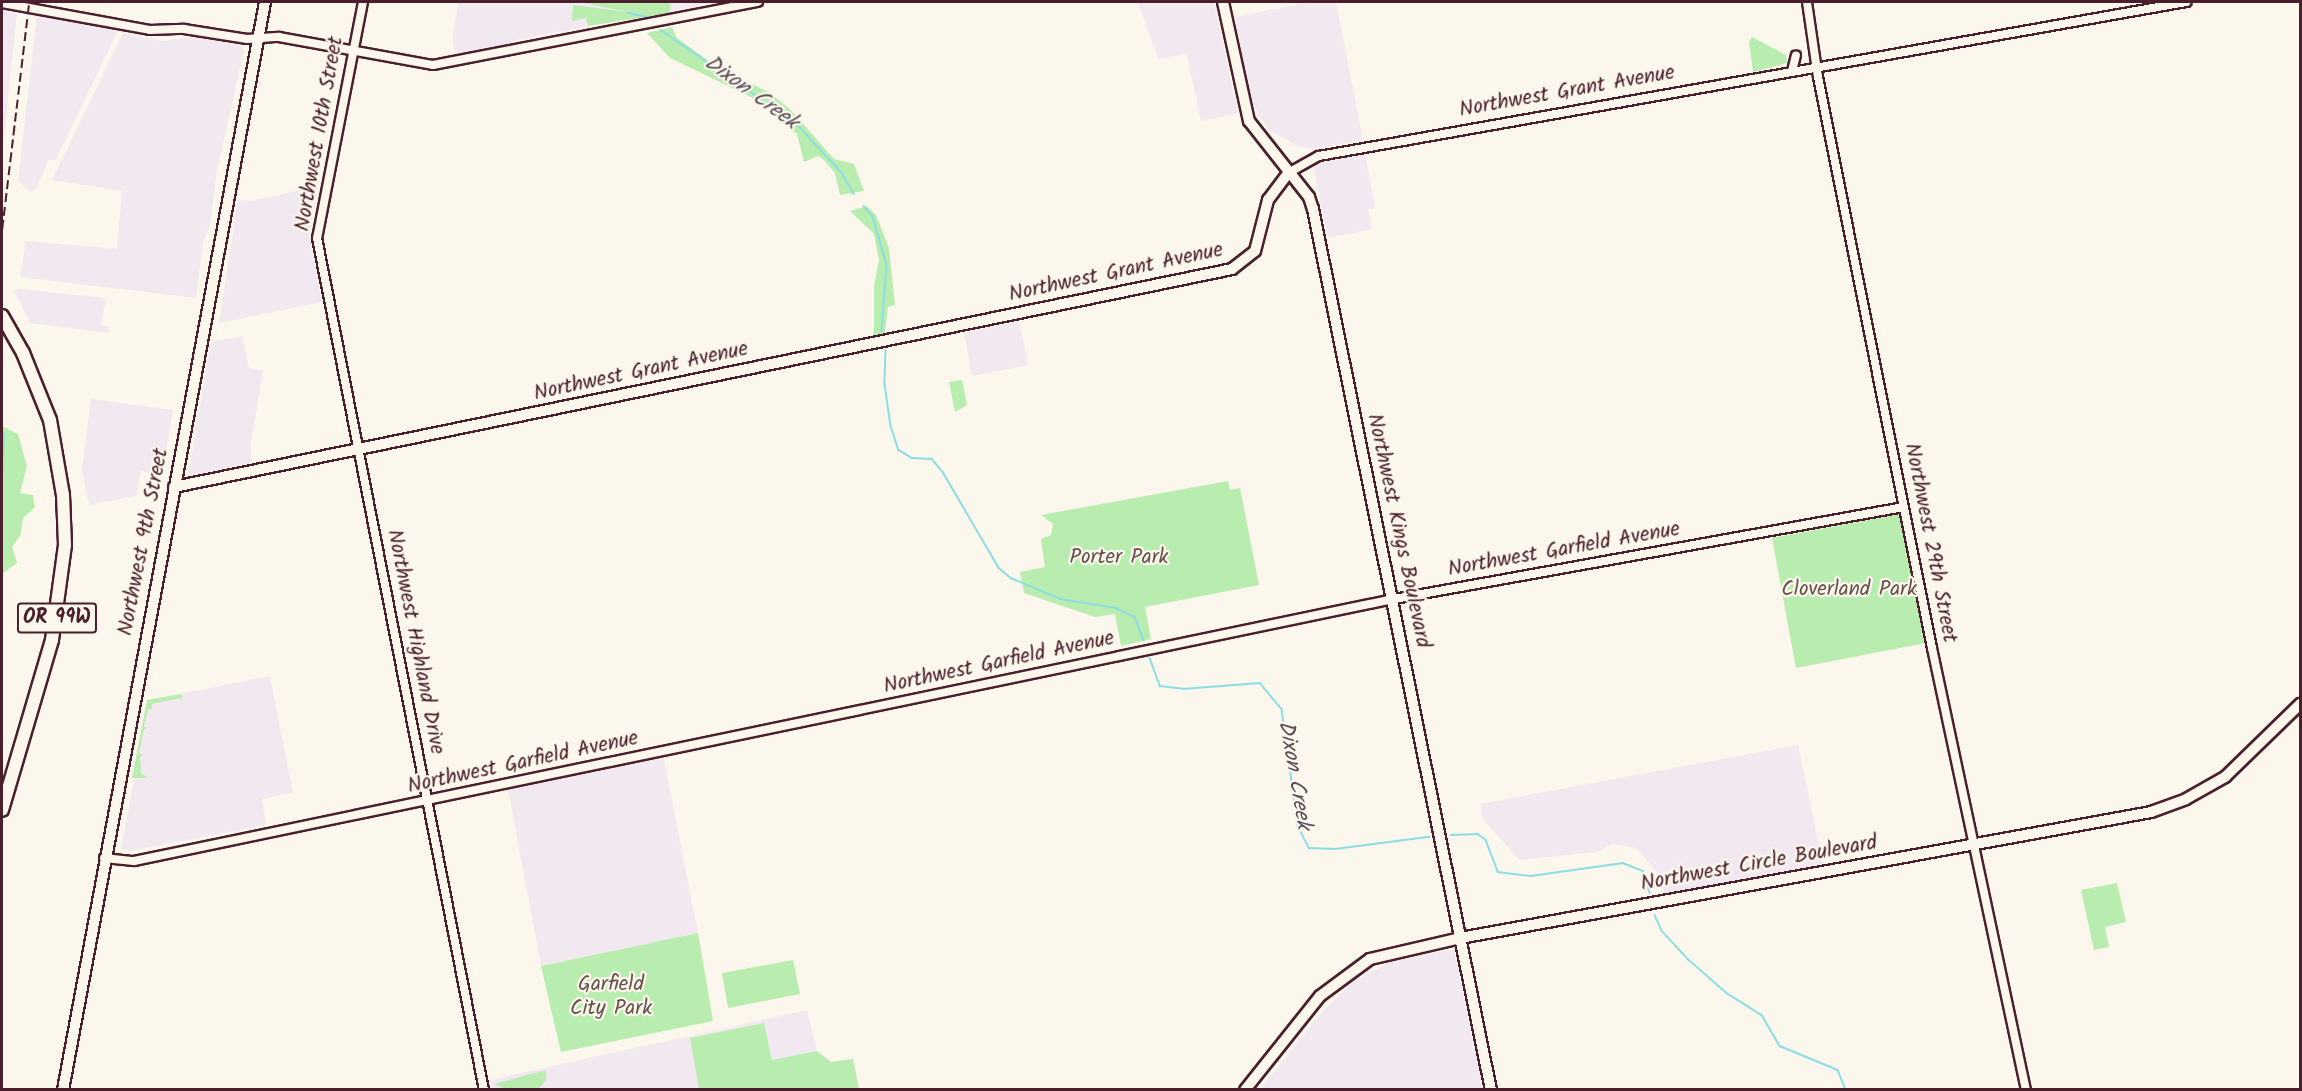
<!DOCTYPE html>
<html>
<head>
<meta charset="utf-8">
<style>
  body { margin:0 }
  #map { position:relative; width:2302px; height:1091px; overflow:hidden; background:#fbf7ec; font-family:Kalam,sans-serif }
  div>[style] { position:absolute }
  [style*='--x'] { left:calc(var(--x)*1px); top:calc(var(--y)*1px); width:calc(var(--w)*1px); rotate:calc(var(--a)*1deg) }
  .built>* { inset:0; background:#f2e9f0 }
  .green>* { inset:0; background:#b9edaf }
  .stream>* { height:1.5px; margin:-0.75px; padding:0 0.75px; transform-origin:0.75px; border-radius:0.75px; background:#8cdde4 }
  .roads { filter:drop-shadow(2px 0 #4a1f2b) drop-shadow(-2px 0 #4a1f2b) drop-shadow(0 2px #4a1f2b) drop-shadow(0 -2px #4a1f2b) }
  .minor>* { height:8px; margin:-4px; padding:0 4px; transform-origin:4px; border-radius:4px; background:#fbf7ec }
  .major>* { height:10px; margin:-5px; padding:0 5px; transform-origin:5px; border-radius:5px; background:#fbf7ec }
  .highway>* { height:12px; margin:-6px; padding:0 6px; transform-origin:6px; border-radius:6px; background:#fbf7ec }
  .rail>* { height:1.5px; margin-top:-0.75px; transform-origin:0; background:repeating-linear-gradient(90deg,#4a1f2b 0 9px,transparent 0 13.5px) }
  span { translate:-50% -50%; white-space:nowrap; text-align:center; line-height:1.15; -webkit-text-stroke:4.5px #fbf7ec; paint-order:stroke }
  .shield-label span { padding:2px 4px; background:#fbf7ec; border:2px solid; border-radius:4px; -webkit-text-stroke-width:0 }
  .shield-label { font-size:20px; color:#4a1f2b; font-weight:700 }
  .street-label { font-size:21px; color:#4a1f2b }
  .park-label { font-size:21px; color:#66524c }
  .water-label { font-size:22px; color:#5a4e59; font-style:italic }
  .frame { position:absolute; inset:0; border:3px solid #4a1f2b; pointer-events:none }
</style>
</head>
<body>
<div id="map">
  <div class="built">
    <div style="clip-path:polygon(458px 2px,715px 2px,516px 40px,508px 46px,462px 54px,454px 49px,452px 42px)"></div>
    <div style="clip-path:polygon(1138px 2px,1214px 2px,1238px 113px,1201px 121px,1187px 54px,1158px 59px)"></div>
    <div style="clip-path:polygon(1310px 2px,1336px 2px,1363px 140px,1313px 149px,1297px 146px,1268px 129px,1251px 102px,1235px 17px)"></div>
    <div style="clip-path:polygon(2px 10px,17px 13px,2px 155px)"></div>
    <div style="clip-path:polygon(37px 15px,118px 30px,56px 160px,48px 160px,37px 188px,30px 192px,18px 181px)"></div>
    <div style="clip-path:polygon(123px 33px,162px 41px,192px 37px,241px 46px,244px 50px,217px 171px,210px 225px,203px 243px,196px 298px,20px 277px,26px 241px,117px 249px,122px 191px,52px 180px)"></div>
    <div style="clip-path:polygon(1365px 154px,1375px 208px,1368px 209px,1372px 229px,1328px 238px,1313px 165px)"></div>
    <div style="clip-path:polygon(318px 186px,309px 235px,322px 302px,219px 323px,238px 200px,252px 201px)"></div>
    <div style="clip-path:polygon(20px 289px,106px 298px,101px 325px,109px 327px,108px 333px,30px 323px,14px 291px)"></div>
    <div style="clip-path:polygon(1019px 321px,1028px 365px,972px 376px,964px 333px)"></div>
    <div style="clip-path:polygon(242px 336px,249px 368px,263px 371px,251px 443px,252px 463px,188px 476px,211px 342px)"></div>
    <div style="clip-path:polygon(91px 399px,173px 410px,162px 475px,141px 471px,136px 496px,89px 505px,82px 470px)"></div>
    <div style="clip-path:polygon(270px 676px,293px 792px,262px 799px,266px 825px,130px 851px,121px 849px,149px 700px)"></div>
    <div style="clip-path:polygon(1798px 745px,1823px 864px,1665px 894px,1658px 873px,1636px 848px,1614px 844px,1596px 852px,1519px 860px,1483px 819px,1480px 804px)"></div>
    <div style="clip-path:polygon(663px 756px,698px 933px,541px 966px,508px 789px)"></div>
    <div style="clip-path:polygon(1454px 949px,1483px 1089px,1260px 1089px,1319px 1015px,1354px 981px,1390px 962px)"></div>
    <div style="clip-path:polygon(807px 1010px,817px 1051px,831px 1062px,853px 1059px,859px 1089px,492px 1090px,490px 1080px)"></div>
  </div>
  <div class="green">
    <div style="clip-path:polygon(579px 2px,666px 2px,671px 5px,669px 13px,588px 26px,586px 18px,572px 21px,573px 5px,629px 12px)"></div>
    <div style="clip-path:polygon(672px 27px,677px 38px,710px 62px,770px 93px,791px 110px,834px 159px,854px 164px,864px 191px,840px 195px,835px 173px,824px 160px,818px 156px,804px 162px,797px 134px,753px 98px,670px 58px,647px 33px)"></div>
    <div style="clip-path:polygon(1752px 37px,1786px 55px,1787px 63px,1753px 72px,1749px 42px)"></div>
    <div style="clip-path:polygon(867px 206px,876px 215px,889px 248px,895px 305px,888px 307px,885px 333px,874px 336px,874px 287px,879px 260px,874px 234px,850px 211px)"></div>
    <div style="clip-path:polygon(962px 380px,967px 405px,955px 412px,949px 382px)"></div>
    <div style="clip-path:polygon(2px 426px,18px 434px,27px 466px,20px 493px,33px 495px,35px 507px,23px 518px,21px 534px,12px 547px,17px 563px,2px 574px)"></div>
    <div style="clip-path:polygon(1228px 481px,1230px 490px,1240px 488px,1259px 585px,1145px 607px,1151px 639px,1121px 646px,1115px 614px,1095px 617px,1024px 593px,1020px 572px,1045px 567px,1041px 539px,1051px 535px,1053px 524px,1041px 515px)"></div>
    <div style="clip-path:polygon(1900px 514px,1926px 643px,1796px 668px,1772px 538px)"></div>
    <div style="clip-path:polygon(181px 694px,183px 702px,180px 698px,152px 704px,152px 709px,148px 709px,144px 727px,148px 728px,144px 729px,139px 753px,144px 755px,140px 756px,141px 773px,148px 778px,132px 778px,147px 700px)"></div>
    <div style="clip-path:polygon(2117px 883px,2126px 922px,2105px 927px,2109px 947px,2094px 950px,2081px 890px)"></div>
    <div style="clip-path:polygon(698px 933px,713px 1021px,561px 1052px,541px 966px)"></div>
    <div style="clip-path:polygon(793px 960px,800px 994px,728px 1008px,722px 973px)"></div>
    <div style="clip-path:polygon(764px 1023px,772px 1060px,817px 1051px,831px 1062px,853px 1059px,859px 1089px,699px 1089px,690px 1038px)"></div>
    <div style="clip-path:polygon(546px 1070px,546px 1080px,539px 1089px,505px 1089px,494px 1084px)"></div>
  </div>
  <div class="stream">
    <div style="--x:628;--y:13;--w:19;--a:12"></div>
    <div style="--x:661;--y:30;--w:164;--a:34.6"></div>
    <div style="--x:796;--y:123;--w:68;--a:47.4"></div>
    <div style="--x:842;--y:173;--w:24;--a:60"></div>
    <div style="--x:864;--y:206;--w:14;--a:51"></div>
    <div style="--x:873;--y:217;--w:50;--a:73.7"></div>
    <div style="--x:887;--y:265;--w:66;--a:94.3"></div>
    <div style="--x:886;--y:350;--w:34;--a:92"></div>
    <div style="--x:885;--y:384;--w:42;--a:81.9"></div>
    <div style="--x:891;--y:426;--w:25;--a:72"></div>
    <div style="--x:899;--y:450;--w:15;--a:32"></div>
    <div style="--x:912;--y:458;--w:20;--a:3"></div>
    <div style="--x:932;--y:459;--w:17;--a:50"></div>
    <div style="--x:943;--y:472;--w:111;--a:59.7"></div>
    <div style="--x:999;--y:568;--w:16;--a:40"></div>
    <div style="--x:1011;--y:578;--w:54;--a:22.8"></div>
    <div style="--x:1061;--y:599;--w:56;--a:9.3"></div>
    <div style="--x:1116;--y:608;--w:21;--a:25"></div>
    <div style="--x:1135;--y:617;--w:25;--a:69"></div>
    <div style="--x:2;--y:478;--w:45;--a:-87.5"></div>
    <div style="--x:1150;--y:658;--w:30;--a:70"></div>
    <div style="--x:1160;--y:686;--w:23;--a:7"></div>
    <div style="--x:1183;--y:689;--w:77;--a:-4.5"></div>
    <div style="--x:1260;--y:683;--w:34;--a:50"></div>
    <div style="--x:1282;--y:709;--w:118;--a:82.2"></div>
    <div style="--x:1298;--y:826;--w:25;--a:63"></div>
    <div style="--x:1309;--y:848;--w:26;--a:2"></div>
    <div style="--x:1335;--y:849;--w:95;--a:-7.3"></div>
    <div style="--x:1451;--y:835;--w:27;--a:-2"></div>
    <div style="--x:1478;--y:834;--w:10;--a:37"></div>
    <div style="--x:1486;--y:840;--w:34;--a:69"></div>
    <div style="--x:1498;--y:872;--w:33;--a:7"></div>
    <div style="--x:1531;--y:876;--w:93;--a:-8"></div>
    <div style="--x:1623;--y:863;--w:22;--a:22"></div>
    <div style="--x:1643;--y:871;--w:23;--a:72"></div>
    <div style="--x:1655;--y:915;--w:17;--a:66"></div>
    <div style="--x:1662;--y:931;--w:38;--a:47"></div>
    <div style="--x:1688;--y:959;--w:53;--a:41.2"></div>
    <div style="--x:1728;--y:994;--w:40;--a:32"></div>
    <div style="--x:1762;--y:1015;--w:36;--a:60"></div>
    <div style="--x:1780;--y:1046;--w:63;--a:22.5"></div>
    <div style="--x:1838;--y:1070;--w:22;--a:68"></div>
  </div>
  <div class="roads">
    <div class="minor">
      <div style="--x:363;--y:2;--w:240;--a:101"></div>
      <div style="--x:317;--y:238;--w:868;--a:78.91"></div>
      <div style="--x:1807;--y:2;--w:76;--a:81.7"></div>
      <div style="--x:1818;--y:77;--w:582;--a:78.71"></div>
      <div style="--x:1932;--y:648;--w:452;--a:78"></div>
      <div style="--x:2;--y:3;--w:150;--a:10.3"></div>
      <div style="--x:150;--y:30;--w:34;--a:-2"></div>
      <div style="--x:184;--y:29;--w:64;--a:9"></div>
      <div style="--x:247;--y:39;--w:32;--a:-4"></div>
      <div style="--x:279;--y:37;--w:157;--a:10.3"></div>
      <div style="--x:433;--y:65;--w:331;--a:-11"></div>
      <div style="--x:1792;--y:71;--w:16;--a:-76"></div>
      <div style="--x:1288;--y:173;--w:35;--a:-29"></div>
      <div style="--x:1319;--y:156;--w:881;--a:-10.07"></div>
      <div style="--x:104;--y:858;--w:30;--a:6"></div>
      <div style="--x:134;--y:861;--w:1287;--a:-11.75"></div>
      <div style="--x:1394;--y:599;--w:518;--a:-10.23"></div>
    </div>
    <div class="major">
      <div style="--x:1223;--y:2;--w:122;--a:77.7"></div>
      <div style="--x:1249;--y:121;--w:97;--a:51.7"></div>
      <div style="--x:1309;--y:197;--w:13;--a:72"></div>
      <div style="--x:1313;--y:209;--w:899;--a:78.58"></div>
      <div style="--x:174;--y:487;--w:1080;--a:-11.64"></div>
      <div style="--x:1232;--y:269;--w:29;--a:-38"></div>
      <div style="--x:1255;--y:251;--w:53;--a:-75.7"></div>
      <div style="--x:1268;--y:200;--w:34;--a:-53"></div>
      <div style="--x:63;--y:1090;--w:1107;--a:-79.48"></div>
      <div style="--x:1245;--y:1090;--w:120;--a:-51.4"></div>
      <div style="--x:1320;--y:996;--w:62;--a:-36.5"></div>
      <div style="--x:1370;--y:959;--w:92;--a:-13.1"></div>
      <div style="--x:1460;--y:938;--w:702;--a:-10.33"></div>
      <div style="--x:2151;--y:812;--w:37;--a:-20"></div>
      <div style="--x:2186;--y:799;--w:45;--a:-29.4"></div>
      <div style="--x:2225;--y:777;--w:105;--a:-44.2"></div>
    </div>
    <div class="highway">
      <div style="--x:2;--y:316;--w:43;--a:60.4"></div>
      <div style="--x:23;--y:353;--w:72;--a:68.1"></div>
      <div style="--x:50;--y:420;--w:76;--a:80.2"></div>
      <div style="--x:63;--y:495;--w:50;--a:87.7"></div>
      <div style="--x:65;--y:545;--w:96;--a:97.8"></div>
      <div style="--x:52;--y:640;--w:177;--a:106.4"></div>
    </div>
  </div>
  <div class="rail">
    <div style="--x:2;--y:229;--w:229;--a:-83.2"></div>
  </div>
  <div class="shield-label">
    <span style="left:57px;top:618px">OR 99W</span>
  </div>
  <div class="street-label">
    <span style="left:1567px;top:92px;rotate:-10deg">Northwest Grant Avenue</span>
    <span style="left:320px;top:134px;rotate:-80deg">Northwest 10th Street</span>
    <span style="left:1116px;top:273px;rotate:-12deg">Northwest Grant Avenue</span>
    <span style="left:641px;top:372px;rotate:-12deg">Northwest Grant Avenue</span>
    <span style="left:1398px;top:531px;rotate:78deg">Northwest Kings Boulevard</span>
    <span style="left:144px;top:542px;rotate:-79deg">Northwest 9th Street</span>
    <span style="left:1930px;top:543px;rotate:79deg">Northwest 29th Street</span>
    <span style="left:1564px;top:550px;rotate:-10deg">Northwest Garfield Avenue</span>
    <span style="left:415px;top:642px;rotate:79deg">Northwest Highland Drive</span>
    <span style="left:999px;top:663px;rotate:-12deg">Northwest Garfield Avenue</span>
    <span style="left:523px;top:763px;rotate:-12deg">Northwest Garfield Avenue</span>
    <span style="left:1759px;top:864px;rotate:-10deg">Northwest Circle Boulevard</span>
  </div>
  <div class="park-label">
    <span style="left:1119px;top:558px">Porter Park</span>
    <span style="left:1849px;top:590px">Cloverland Park</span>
    <span style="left:611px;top:997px">Garfield<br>City Park</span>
  </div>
  <div class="water-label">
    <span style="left:751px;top:93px;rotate:36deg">Dixon Creek</span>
    <span style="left:1294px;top:775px;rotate:80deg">Dixon Creek</span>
  </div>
  <div class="frame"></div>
</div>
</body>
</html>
